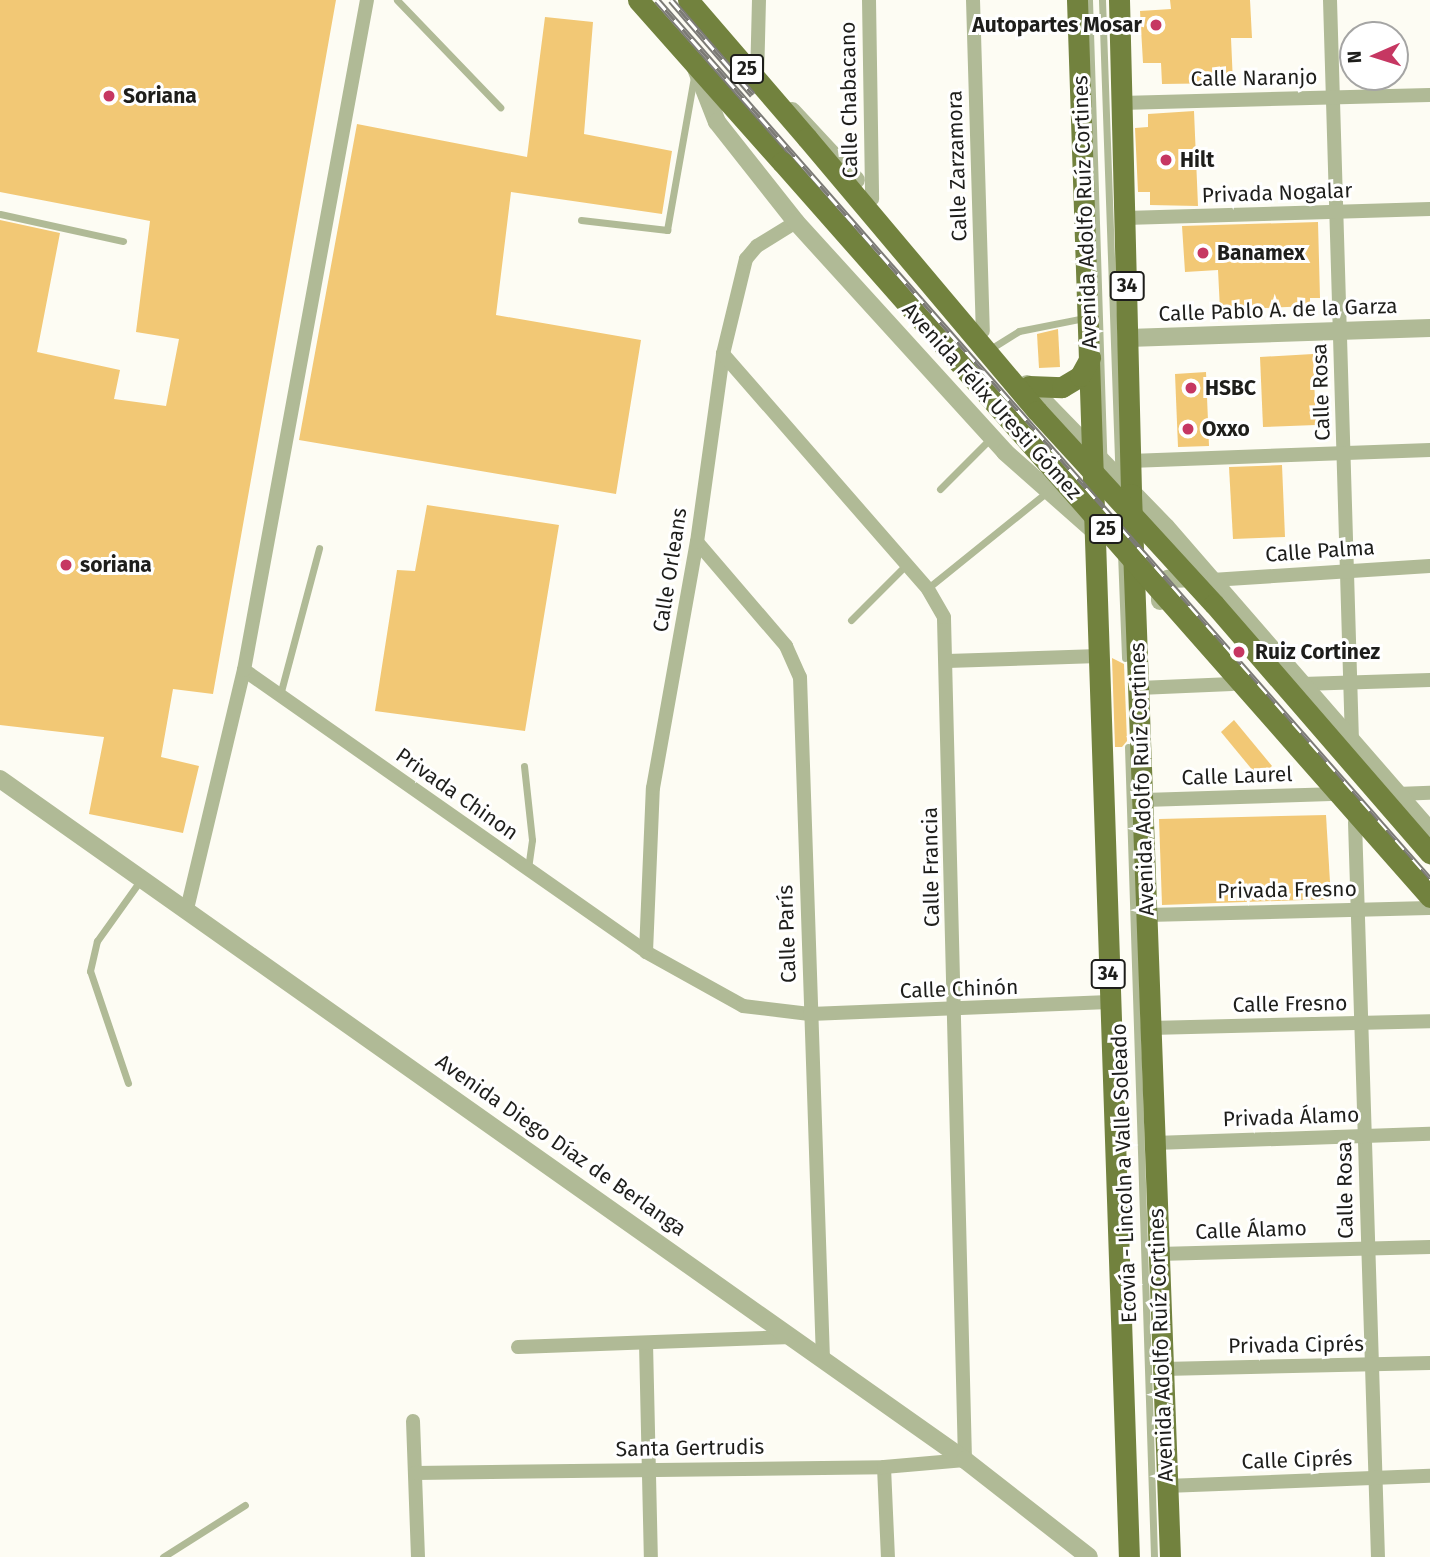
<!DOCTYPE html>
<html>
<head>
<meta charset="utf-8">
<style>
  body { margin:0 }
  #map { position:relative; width:1430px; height:1557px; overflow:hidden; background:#fdfcf3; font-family:"Fira Sans",sans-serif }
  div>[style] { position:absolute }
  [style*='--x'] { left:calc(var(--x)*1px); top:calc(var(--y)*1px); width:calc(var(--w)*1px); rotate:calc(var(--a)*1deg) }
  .building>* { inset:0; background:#f2c875 }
  .service>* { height:7px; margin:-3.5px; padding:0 3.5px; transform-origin:3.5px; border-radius:3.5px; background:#b0ba96 }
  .minor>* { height:14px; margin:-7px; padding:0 7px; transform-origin:7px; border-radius:7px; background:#b0ba96 }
  .tertiary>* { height:18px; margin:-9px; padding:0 9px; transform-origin:9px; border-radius:9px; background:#b0ba96 }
  .primary>* { height:21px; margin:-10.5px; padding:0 10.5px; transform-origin:10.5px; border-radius:10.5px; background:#72823e }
  .rail>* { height:7px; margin-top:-3.5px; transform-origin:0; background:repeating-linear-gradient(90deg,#fff 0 13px,#7c7b76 0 26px); box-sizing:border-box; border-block:2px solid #7c7b76 }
  .primary-bridge>* { height:21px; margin:-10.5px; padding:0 10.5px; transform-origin:10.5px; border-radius:10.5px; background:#72823e }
  .dots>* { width:19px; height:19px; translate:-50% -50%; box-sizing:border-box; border:4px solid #fff; border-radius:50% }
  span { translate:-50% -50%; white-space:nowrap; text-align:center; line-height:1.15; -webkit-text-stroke:6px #fff; paint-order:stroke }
  .shield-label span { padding:2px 5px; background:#fff; border:2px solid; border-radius:5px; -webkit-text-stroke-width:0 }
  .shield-label { font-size:19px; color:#1e1e1b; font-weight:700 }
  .poi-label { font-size:21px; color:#1e1e1b; font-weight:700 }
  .right { translate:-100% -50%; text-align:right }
  .left { translate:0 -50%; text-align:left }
  .street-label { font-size:21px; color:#1e1e1b }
  .north { position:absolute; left:1339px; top:21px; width:70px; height:70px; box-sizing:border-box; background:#fff; border:2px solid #a5a5a4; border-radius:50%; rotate:267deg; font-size:19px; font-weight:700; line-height:28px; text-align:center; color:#1e1e1b }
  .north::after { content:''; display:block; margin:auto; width:24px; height:32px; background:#c63762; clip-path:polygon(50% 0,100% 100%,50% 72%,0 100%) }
</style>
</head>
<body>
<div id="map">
  <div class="building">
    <div style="clip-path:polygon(0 0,336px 0,213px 694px,173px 689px,161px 757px,199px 766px,183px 833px,89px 814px,104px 737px,0 725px,0 220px,60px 233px,37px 352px,120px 370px,114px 399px,166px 406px,179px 339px,136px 332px,150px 221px,0 192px)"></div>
    <div style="clip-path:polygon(1170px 0,1250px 0,1252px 38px,1231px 38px,1233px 83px,1162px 84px,1161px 63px,1143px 63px,1140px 11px,1171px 9px)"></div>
    <div style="clip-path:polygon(545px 17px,593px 22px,584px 134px,672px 151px,662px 214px,511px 192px,496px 315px,641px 340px,616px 494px,299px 440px,357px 124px,527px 157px)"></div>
    <div style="clip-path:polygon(1194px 111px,1198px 206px,1150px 205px,1150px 192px,1138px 192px,1135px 128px,1148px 127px,1148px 114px)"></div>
    <div style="clip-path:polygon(1318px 222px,1320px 298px,1310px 298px,1310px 306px,1220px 310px,1218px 270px,1185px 272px,1182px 226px)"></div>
    <div style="clip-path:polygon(1058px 329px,1060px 367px,1039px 368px,1037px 334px)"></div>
    <div style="clip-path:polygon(1313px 354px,1316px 425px,1263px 427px,1260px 357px)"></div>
    <div style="clip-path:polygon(1206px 372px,1209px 446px,1178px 447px,1175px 374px)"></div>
    <div style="clip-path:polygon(1282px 465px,1285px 537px,1233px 539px,1229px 467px)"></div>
    <div style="clip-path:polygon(427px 505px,559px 525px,525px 731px,375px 711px,397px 570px,415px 571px)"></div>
    <div style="clip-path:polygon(1112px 658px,1124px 664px,1127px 741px,1122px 747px,1115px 747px)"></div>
    <div style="clip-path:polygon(1234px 720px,1272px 766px,1259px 778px,1221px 732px)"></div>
    <div style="clip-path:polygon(1326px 815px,1331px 899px,1162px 905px,1159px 819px)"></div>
  </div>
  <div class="service">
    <div style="--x:397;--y:0;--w:149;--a:46.1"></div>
    <div style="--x:1089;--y:0;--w:458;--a:88.2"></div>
    <div style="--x:1102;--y:0;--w:475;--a:88"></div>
    <div style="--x:0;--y:214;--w:126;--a:12.4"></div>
    <div style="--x:581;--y:220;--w:87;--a:6.6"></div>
    <div style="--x:667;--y:230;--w:155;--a:-80"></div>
    <div style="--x:995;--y:346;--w:28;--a:-32"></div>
    <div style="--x:1019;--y:331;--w:66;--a:-11.3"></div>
    <div style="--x:940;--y:489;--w:72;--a:-45"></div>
    <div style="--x:1120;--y:508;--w:30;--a:88"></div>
    <div style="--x:1121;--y:553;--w:105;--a:87.8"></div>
    <div style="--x:928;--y:588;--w:153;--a:-38.9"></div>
    <div style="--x:851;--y:620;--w:78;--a:-45"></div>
    <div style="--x:280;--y:695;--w:152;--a:-75.1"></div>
    <div style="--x:1128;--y:747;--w:810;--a:88.16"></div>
    <div style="--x:524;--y:766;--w:74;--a:83.8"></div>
    <div style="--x:532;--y:840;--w:29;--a:98"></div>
    <div style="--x:128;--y:1083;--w:118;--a:-108.7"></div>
    <div style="--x:90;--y:971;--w:31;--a:-77"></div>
    <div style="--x:97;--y:941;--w:74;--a:-54.4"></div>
    <div style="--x:163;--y:1557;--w:97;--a:-32.4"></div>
  </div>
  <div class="minor">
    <div style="--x:869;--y:0;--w:199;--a:89.1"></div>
    <div style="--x:973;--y:0;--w:331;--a:88.3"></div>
    <div style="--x:1330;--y:0;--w:741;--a:88.3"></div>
    <div style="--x:757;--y:81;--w:81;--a:-88.6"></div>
    <div style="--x:1121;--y:103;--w:309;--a:-1.5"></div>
    <div style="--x:1125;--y:218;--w:305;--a:-1.7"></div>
    <div style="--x:1130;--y:461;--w:300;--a:-2.1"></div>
    <div style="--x:697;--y:542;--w:137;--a:49.4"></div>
    <div style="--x:786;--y:646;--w:34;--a:66"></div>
    <div style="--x:800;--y:677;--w:684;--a:88.07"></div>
    <div style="--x:1212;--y:580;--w:218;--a:-3.7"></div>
    <div style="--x:947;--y:661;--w:152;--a:-1.9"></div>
    <div style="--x:244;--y:670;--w:491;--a:35"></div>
    <div style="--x:646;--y:952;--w:111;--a:29.1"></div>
    <div style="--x:743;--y:1006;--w:67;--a:6.8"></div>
    <div style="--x:810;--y:1014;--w:299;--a:-2.3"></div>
    <div style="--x:1302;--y:684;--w:128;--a:-1.8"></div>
    <div style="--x:1139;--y:688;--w:93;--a:-2.5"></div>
    <div style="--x:1397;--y:794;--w:33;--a:-2"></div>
    <div style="--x:1144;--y:800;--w:187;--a:-1.8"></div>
    <div style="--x:1355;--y:822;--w:735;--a:88.21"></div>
    <div style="--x:187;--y:909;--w:246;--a:-76.6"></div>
    <div style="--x:244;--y:670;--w:681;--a:-79.6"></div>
    <div style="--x:1147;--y:915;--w:282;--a:-1.4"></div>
    <div style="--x:646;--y:952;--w:164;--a:-87.6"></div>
    <div style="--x:653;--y:788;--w:250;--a:-79.9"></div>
    <div style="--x:697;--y:542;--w:190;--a:-82.1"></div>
    <div style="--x:723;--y:354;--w:98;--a:-76.4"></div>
    <div style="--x:746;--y:259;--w:17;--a:-50"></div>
    <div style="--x:757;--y:246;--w:46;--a:-31.6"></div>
    <div style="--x:1150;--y:1028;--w:280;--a:-1.4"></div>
    <div style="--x:1154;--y:1143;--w:276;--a:-1.9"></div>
    <div style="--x:1158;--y:1254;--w:272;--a:-1.5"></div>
    <div style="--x:646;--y:1343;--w:214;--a:88.7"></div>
    <div style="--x:518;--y:1347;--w:274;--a:-2.1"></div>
    <div style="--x:1163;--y:1369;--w:267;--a:-1.3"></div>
    <div style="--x:413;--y:1421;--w:136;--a:87.9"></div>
    <div style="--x:884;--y:1467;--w:90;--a:87.5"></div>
    <div style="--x:415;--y:1473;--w:469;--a:-0.7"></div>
    <div style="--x:884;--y:1467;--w:81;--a:-4.9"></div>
    <div style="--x:965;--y:1460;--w:843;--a:-91.43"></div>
    <div style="--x:944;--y:617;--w:32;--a:-120"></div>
    <div style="--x:928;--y:589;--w:312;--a:-131.1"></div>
    <div style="--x:1166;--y:1486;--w:264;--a:-2.2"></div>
  </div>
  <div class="tertiary">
    <div style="--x:695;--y:66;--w:60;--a:68.6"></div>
    <div style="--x:717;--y:122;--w:127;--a:51.7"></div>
    <div style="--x:796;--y:222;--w:311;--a:47.7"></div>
    <div style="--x:1005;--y:452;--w:128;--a:41.5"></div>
    <div style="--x:792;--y:111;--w:94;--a:47.2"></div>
    <div style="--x:1128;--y:338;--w:302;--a:-1.9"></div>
    <div style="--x:1027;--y:384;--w:199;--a:45.8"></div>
    <div style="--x:1166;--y:527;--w:403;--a:49"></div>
    <div style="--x:1160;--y:601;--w:11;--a:-90"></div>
    <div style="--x:1160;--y:590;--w:14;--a:-54"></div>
    <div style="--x:1168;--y:579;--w:31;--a:-2"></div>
    <div style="--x:0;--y:779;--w:1181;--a:35.21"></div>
    <div style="--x:965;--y:1460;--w:157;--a:38"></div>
  </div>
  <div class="primary">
    <div style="--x:638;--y:0;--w:217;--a:48.4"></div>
    <div style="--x:688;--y:0;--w:182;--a:49.2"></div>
    <div style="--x:1077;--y:0;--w:1558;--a:88.09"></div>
    <div style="--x:1119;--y:0;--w:494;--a:88.6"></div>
    <div style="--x:1131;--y:494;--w:1064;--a:87.9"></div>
    <div style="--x:1029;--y:386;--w:33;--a:2"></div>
    <div style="--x:1062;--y:387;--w:21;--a:-31"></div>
    <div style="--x:1080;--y:376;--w:21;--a:-61"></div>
  </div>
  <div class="rail">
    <div style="--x:657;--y:0;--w:1171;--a:48.7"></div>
    <div style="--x:671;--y:0;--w:125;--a:49.2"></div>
  </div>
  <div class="primary-bridge">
    <div style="--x:807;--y:138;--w:357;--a:49.9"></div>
    <div style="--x:1037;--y:411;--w:262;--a:47.5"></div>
    <div style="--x:1214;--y:604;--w:330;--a:49.1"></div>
    <div style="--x:782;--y:162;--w:980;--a:48.6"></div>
  </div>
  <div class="dots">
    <div style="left:1156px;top:25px;background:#c63762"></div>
    <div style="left:109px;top:96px;background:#c63762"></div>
    <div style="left:1166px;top:160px;background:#c63762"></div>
    <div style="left:1203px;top:253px;background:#c63762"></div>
    <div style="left:1191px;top:388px;background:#c63762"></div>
    <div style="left:1188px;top:429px;background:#c63762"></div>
    <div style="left:66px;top:565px;background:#c63762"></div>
    <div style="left:1239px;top:652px;background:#c63762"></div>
  </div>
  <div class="shield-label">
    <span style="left:747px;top:69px">25</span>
    <span style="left:1127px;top:286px">34</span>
    <span style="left:1106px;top:529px">25</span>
    <span style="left:1108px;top:974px">34</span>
  </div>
  <div class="poi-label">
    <span class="right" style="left:1142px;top:25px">Autopartes Mosar</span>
    <span class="left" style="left:123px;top:96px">Soriana</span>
    <span class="left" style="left:1180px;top:160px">Hilt</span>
    <span class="left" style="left:1217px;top:253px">Banamex</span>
    <span class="left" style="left:1205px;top:388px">HSBC</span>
    <span class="left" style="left:1202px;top:429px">Oxxo</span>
    <span class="left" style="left:80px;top:565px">soriana</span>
    <span class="left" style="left:1255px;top:652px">Ruiz Cortinez</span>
  </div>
  <div class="street-label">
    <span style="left:1254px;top:78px;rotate:-1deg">Calle Naranjo</span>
    <span style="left:849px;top:100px;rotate:-91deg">Calle Chabacano</span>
    <span style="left:957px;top:166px;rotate:-92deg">Calle Zarzamora</span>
    <span style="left:1277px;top:193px;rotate:-2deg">Privada Nogalar</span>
    <span style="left:1085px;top:212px;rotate:-92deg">Avenida Adolfo Ruíz Cortines</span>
    <span style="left:1278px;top:310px;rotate:-2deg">Calle Pablo A. de la Garza</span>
    <span style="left:1321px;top:392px;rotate:-92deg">Calle Rosa</span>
    <span style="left:992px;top:401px;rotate:48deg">Avenida Félix Uresti Gómez</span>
    <span style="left:1320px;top:551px;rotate:-4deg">Calle Palma</span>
    <span style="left:670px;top:570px;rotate:-81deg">Calle Orleans</span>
    <span style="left:1237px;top:776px;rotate:-2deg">Calle Laurel</span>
    <span style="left:1142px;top:779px;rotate:-92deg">Avenida Adolfo Ruíz Cortines</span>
    <span style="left:457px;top:794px;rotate:35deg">Privada Chinon</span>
    <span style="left:931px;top:867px;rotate:-91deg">Calle Francia</span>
    <span style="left:1287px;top:890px;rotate:-1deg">Privada Fresno</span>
    <span style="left:787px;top:934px;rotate:-92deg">Calle París</span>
    <span style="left:959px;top:989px;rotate:-2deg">Calle Chinón</span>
    <span style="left:1290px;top:1004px;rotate:-1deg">Calle Fresno</span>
    <span style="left:1291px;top:1117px;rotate:-2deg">Privada Álamo</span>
    <span style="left:561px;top:1145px;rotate:35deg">Avenida Diego Díaz de Berlanga</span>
    <span style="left:1124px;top:1173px;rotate:-92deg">Ecovía - Lincoln a Valle Soleado</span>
    <span style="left:1345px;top:1190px;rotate:-91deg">Calle Rosa</span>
    <span style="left:1251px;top:1230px;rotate:-2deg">Calle Álamo</span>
    <span style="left:1161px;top:1345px;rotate:-92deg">Avenida Adolfo Ruíz Cortines</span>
    <span style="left:1296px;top:1345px;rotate:-1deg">Privada Ciprés</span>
    <span style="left:690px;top:1448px;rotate:-1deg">Santa Gertrudis</span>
    <span style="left:1297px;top:1460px;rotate:-2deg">Calle Ciprés</span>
  </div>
  <div class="north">N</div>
</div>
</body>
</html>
